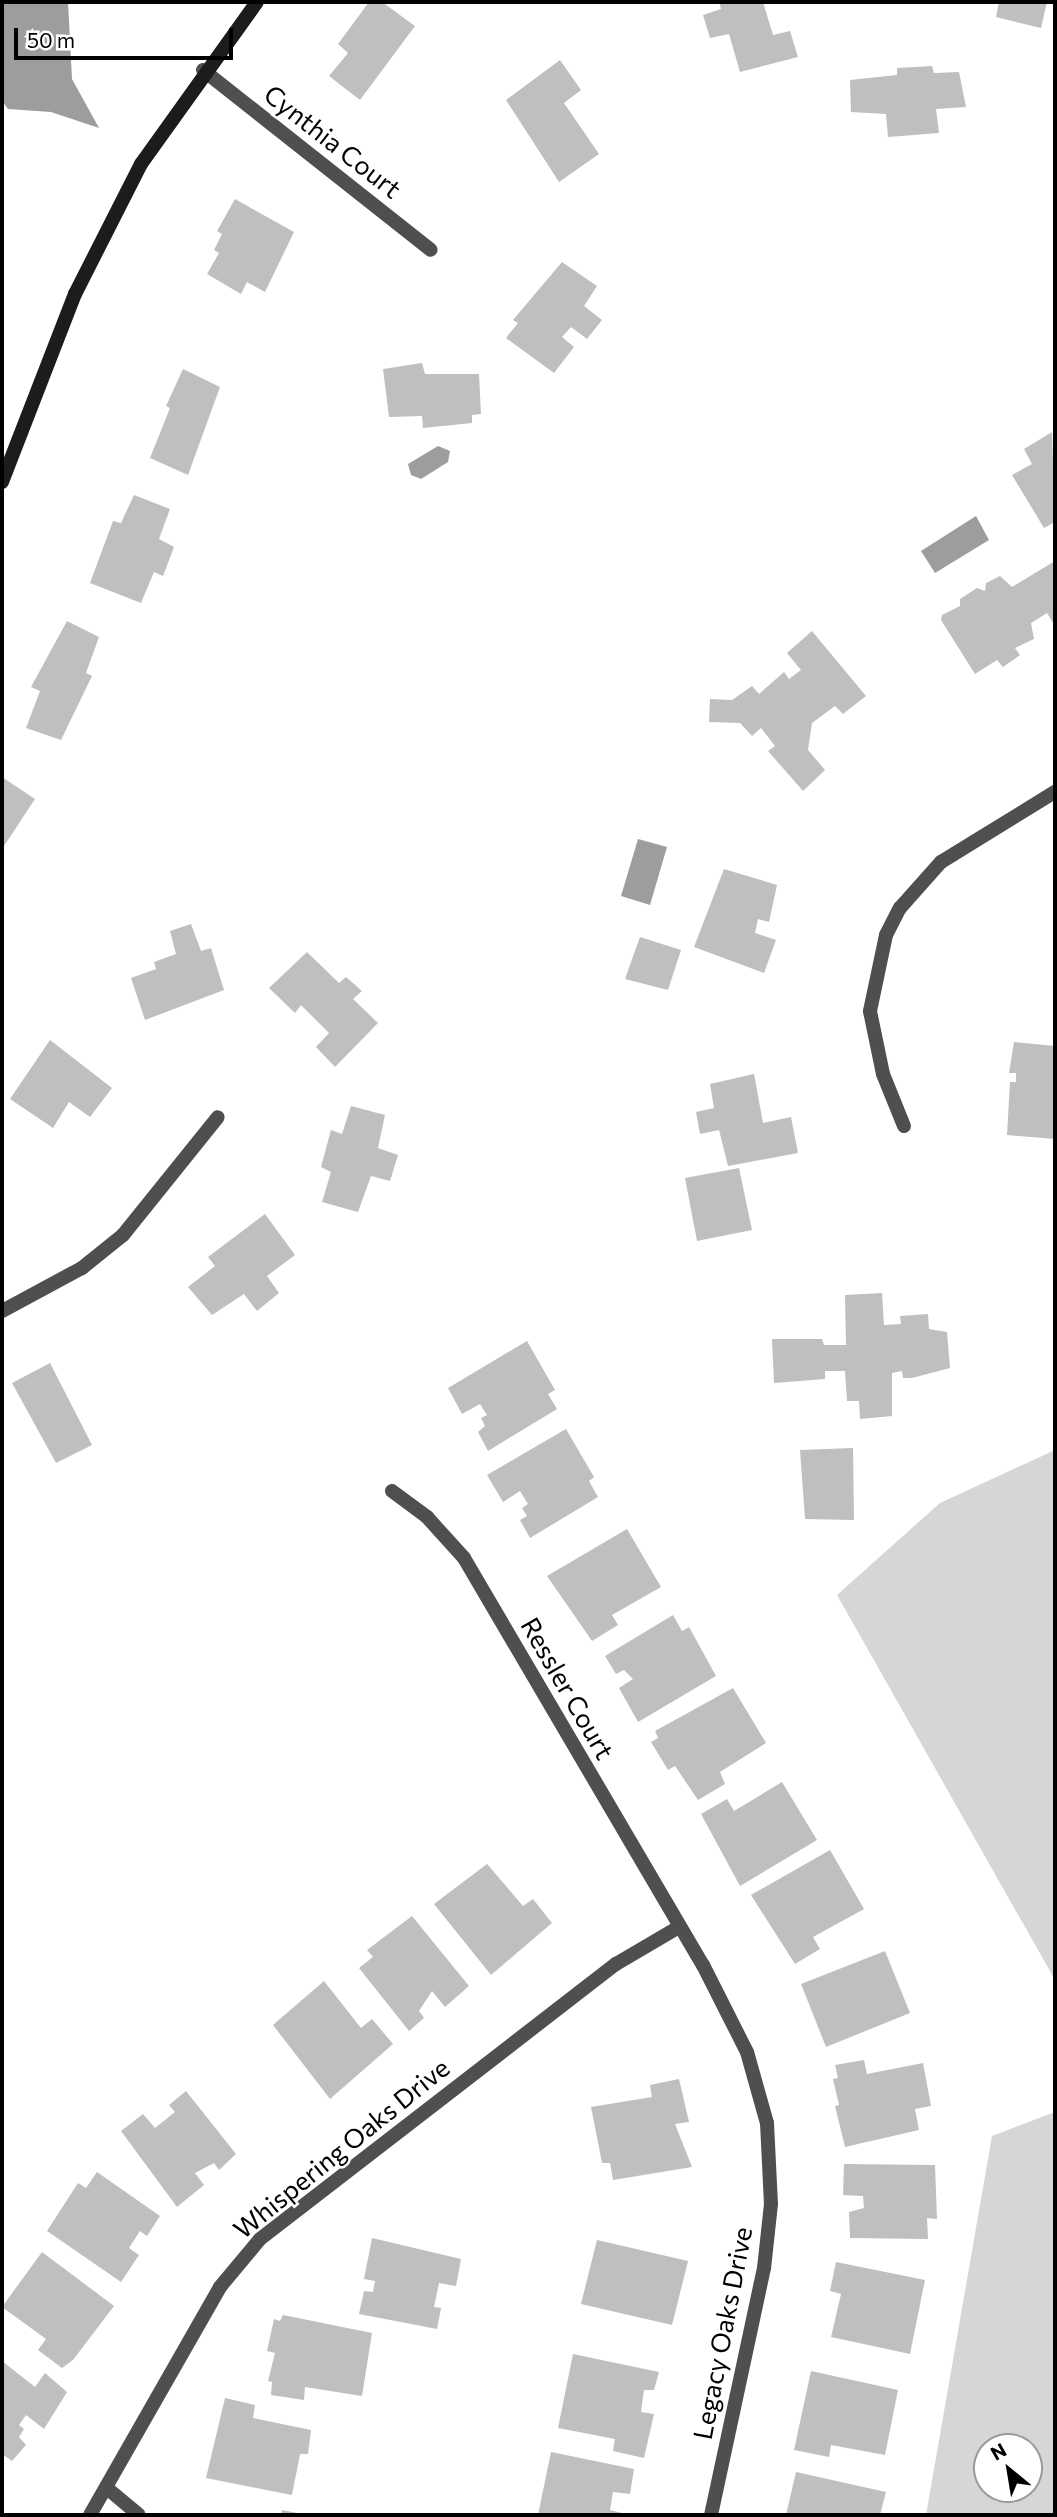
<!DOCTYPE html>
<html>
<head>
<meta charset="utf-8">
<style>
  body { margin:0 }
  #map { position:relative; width:1057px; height:2517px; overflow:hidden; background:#fff; font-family:Commissioner,sans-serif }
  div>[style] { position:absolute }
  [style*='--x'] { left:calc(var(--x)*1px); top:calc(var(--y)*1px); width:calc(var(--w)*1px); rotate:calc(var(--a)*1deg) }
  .green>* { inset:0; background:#d6d6d6 }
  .water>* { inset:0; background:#9d9d9d }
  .building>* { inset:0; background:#bfbfbf }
  .street>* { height:14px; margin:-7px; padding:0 7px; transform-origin:7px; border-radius:7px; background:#4f4f4f }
  .secondary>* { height:14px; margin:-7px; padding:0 7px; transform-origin:7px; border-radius:7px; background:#1c1c1c }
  span { translate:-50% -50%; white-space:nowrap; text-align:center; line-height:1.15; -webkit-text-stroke:5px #fff; paint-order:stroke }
  .street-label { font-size:26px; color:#000 }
  .frame { position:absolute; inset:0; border:4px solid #000; pointer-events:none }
  .north { position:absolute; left:973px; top:2433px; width:70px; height:70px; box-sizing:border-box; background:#fff; border:2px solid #999; border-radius:50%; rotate:330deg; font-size:19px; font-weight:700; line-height:28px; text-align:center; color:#000 }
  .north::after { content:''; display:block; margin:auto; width:24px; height:32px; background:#000; clip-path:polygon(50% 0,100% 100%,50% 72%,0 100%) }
  .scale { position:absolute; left:14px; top:28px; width:219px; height:32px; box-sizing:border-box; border:4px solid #000; border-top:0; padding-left:9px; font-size:21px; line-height:24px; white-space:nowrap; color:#000; -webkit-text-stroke:5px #fff; paint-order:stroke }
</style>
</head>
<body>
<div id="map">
  <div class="green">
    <div style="clip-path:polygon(1055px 1450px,1055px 1980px,837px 1595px,940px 1503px)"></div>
    <div style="clip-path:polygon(evenodd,1055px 2112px,1055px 2515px,926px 2515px,992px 2136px,1055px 2112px,987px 2447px,1029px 2447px,1029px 2489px,987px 2489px,987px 2447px)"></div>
  </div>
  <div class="water">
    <div style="clip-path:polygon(2px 2px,68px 2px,72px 79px,99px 128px,51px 112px,8px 109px,2px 101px)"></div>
    <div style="clip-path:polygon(438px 446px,450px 451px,448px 462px,421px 479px,411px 475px,408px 464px)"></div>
    <div style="clip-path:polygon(976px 516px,989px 540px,935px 573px,921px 551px)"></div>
    <div style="clip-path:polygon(638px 839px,667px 847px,650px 905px,621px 896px)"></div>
  </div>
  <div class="building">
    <div style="clip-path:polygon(369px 2px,382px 2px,415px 26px,360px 100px,329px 76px,348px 53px,338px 44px)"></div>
    <div style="clip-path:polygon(719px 2px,763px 2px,773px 35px,790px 31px,798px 57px,740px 72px,729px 34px,710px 38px,703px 15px,721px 9px)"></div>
    <div style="clip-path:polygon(999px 2px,1047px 2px,1041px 28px,996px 17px)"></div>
    <div style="clip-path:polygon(560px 60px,581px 90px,564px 103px,599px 154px,559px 182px,506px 100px)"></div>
    <div style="clip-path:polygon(932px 66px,934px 73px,959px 72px,966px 107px,936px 109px,939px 133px,888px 137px,886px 114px,851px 112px,850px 80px,897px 75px,897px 68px)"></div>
    <div style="clip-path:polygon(235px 199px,294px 232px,265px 292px,247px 282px,241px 294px,207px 274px,219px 253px,214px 250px,222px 234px,217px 231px)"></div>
    <div style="clip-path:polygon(562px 262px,597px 286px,584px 306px,602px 320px,587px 339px,571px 327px,562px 337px,574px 347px,554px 373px,506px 338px,518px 323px,513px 320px)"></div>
    <div style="clip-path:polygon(422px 363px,425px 374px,479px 374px,481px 414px,472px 415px,472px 423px,423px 428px,422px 416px,389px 417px,383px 369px)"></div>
    <div style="clip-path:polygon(183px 369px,220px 387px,188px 475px,150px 458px,170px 408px,166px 406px)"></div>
    <div style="clip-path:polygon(1052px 432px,1055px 522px,1044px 528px,1012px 475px,1032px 464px,1024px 449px)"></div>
    <div style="clip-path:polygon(134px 495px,170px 509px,159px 539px,174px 547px,163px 576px,154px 572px,141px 603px,90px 583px,113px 521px,121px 523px)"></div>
    <div style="clip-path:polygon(1055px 561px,1055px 626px,1047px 613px,1031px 623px,1034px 639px,1015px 648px,1020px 655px,1003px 667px,997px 660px,975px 674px,941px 620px,942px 615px,960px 606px,960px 599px,977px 588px,985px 591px,986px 583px,1000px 576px,1012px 587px)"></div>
    <div style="clip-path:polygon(67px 621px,99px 637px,86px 673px,92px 676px,61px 740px,26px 728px,40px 691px,31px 687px)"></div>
    <div style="clip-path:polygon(812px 631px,866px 696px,843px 714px,835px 706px,812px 723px,808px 750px,825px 770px,803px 791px,768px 751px,775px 746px,761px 728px,752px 736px,740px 723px,709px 722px,710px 699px,732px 700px,752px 686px,759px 694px,784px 672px,789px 679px,801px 670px,787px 653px)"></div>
    <div style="clip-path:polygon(2px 777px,35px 799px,2px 849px)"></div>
    <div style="clip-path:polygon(724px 869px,777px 885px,769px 922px,758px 919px,755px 933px,776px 940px,764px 973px,694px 947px)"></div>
    <div style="clip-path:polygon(191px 924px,201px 951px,211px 948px,224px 990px,145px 1020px,131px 978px,156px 969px,154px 962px,176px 954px,170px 931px)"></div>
    <div style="clip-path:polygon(640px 937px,681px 950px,668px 990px,625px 979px)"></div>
    <div style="clip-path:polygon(307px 952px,339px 983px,346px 977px,362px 991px,353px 999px,378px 1023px,335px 1067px,316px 1047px,329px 1033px,301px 1005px,295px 1013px,269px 988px)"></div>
    <div style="clip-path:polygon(50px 1040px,112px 1088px,90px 1117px,69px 1102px,53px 1128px,10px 1099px)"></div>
    <div style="clip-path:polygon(1014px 1042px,1055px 1046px,1055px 1139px,1007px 1135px,1010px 1082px,1016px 1082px,1016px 1073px,1009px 1073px)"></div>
    <div style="clip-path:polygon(754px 1074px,763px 1123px,791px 1117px,798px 1153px,728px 1166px,719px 1130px,700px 1134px,696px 1112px,714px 1108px,710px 1084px)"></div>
    <div style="clip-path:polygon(351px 1106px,385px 1115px,378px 1148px,398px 1155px,390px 1181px,371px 1176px,358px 1212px,322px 1202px,331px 1172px,321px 1167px,331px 1130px,342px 1134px)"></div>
    <div style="clip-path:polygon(739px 1168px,752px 1230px,697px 1241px,685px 1178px)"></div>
    <div style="clip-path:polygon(265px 1214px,295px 1255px,267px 1276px,279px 1293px,257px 1311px,244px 1294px,212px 1315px,188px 1287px,215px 1266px,208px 1257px)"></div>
    <div style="clip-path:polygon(882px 1293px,884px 1325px,901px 1324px,900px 1316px,928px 1314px,929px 1329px,947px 1332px,950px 1368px,912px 1378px,903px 1378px,902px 1371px,892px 1373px,892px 1416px,860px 1419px,859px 1401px,847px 1401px,845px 1371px,825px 1371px,825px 1379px,774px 1383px,772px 1339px,822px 1339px,824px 1345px,846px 1345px,845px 1295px)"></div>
    <div style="clip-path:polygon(527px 1341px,555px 1390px,548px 1394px,557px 1409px,488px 1451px,478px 1432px,485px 1426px,481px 1418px,487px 1415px,480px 1404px,462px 1414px,448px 1388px)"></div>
    <div style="clip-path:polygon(50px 1363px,92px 1445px,56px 1463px,12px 1383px)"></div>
    <div style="clip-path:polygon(566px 1429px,594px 1477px,589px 1481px,598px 1497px,530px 1538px,520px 1520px,527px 1516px,522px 1508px,528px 1504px,520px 1491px,503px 1502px,487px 1475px)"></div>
    <div style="clip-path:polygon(853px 1448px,854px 1520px,805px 1519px,800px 1450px)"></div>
    <div style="clip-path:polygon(627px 1529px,661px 1587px,612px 1615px,618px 1625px,592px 1641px,547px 1576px)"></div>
    <div style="clip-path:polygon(673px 1615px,682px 1631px,689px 1627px,716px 1676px,638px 1722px,619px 1688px,633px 1679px,624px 1670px,616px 1674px,605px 1656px)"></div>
    <div style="clip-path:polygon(733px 1688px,766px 1743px,720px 1772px,725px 1784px,698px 1800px,675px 1766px,668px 1770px,651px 1742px,658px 1738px,655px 1731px)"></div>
    <div style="clip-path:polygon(782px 1782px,817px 1840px,740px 1886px,701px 1814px,727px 1799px,734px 1811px)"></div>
    <div style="clip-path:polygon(830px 1850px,864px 1909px,813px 1937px,820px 1949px,795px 1964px,751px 1895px)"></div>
    <div style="clip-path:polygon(487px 1864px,523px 1906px,533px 1899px,552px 1923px,491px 1975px,434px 1904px)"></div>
    <div style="clip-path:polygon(412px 1916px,469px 1986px,445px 2007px,432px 1991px,419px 2011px,424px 2018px,409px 2031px,359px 1968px,373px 1957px,367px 1950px)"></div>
    <div style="clip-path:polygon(885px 1951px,910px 2013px,826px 2047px,801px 1984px)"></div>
    <div style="clip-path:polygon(324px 1981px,361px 2028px,372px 2019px,393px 2044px,330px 2099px,273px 2025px)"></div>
    <div style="clip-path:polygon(864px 2060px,867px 2074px,923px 2063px,931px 2106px,915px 2109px,919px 2130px,845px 2147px,835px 2106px,839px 2105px,833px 2079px,838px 2078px,835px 2065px)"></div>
    <div style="clip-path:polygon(679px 2079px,689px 2122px,675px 2124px,692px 2167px,613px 2180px,610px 2163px,602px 2163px,591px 2107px,652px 2097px,650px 2085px)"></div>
    <div style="clip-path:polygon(186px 2091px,236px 2154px,219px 2170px,214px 2163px,195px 2173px,204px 2185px,177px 2207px,121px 2131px,143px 2114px,155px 2128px,175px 2112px,169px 2105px)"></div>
    <div style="clip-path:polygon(844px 2164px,935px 2165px,937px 2219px,927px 2218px,928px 2239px,850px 2238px,849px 2212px,864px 2208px,863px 2196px,843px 2195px)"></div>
    <div style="clip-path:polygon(97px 2172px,160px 2216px,147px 2236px,140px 2231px,129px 2248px,139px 2255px,121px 2282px,47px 2231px,78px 2183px,86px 2188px)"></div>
    <div style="clip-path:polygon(372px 2238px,461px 2259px,456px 2286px,439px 2283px,434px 2307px,441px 2308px,437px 2329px,359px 2314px,364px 2291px,373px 2292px,375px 2281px,364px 2279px)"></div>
    <div style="clip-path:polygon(597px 2240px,688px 2261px,672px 2325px,581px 2304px)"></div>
    <div style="clip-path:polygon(42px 2252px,114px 2306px,73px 2360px,62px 2368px,38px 2350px,46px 2339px,2px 2307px)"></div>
    <div style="clip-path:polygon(836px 2262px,925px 2280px,910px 2354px,831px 2337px,841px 2294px,830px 2291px)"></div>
    <div style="clip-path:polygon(283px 2315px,372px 2333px,362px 2396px,305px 2387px,304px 2400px,271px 2395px,272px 2382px,268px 2381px,275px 2353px,267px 2351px,274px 2319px,280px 2321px)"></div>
    <div style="clip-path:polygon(573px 2354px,659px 2372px,654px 2390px,644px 2390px,641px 2412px,654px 2414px,644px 2458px,613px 2451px,615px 2439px,558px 2428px)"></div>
    <div style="clip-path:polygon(2px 2361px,35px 2387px,45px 2373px,67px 2392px,44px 2429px,26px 2415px,19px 2425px,24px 2429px,19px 2437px,26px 2445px,12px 2461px,2px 2454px)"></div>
    <div style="clip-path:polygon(811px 2371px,898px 2390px,885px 2455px,831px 2445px,829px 2457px,794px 2450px)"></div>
    <div style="clip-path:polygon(225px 2398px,255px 2405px,253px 2418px,311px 2430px,308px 2454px,300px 2454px,292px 2495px,206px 2478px)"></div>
    <div style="clip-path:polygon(551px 2452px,634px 2469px,630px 2494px,613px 2492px,610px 2510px,630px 2515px,538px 2515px)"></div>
    <div style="clip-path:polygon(796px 2472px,886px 2492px,880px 2515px,786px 2515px)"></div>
    <div style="clip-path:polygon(282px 2510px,303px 2514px,302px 2515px,281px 2515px)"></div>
  </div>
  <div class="street">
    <div style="--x:203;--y:70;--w:290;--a:38.3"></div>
    <div style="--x:904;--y:1126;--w:56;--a:-112"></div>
    <div style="--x:883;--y:1074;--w:64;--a:-101.7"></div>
    <div style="--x:870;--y:1011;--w:78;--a:-78.1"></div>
    <div style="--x:886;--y:935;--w:30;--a:-63"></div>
    <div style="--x:900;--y:908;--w:62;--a:-48.3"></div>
    <div style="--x:941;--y:862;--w:134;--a:-31.6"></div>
    <div style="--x:2;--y:1311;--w:91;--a:-28.3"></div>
    <div style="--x:82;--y:1268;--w:53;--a:-38.8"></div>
    <div style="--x:123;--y:1235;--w:151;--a:-51.2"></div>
    <div style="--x:392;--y:1491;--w:44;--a:36.6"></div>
    <div style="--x:427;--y:1517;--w:55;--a:47.9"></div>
    <div style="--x:464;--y:1558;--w:472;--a:59.6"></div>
    <div style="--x:703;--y:1965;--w:97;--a:63.2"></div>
    <div style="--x:747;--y:2052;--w:74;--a:74.3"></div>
    <div style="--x:767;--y:2123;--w:81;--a:87.2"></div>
    <div style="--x:771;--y:2204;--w:64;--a:96.2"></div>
    <div style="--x:764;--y:2268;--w:253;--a:102.1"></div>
    <div style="--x:108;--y:2489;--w:40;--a:40"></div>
    <div style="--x:90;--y:2515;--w:262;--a:-60.3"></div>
    <div style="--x:220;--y:2287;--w:62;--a:-50.2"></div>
    <div style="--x:260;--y:2239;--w:450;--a:-37.7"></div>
    <div style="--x:616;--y:1964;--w:73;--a:-30.4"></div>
  </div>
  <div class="secondary">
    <div style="--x:2;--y:482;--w:202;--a:-68.8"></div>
    <div style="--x:75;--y:294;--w:146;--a:-63.1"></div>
    <div style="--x:141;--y:164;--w:199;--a:-54.4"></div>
  </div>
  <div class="street-label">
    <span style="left:333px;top:141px;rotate:38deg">Cynthia Court</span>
    <span style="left:568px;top:1688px;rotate:60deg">Ressler Court</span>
    <span style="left:341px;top:2148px;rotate:-39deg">Whispering Oaks Drive</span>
    <span style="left:722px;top:2333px;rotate:-79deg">Legacy Oaks Drive</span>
  </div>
  <div class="frame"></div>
  <div class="north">N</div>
  <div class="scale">50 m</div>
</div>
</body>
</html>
